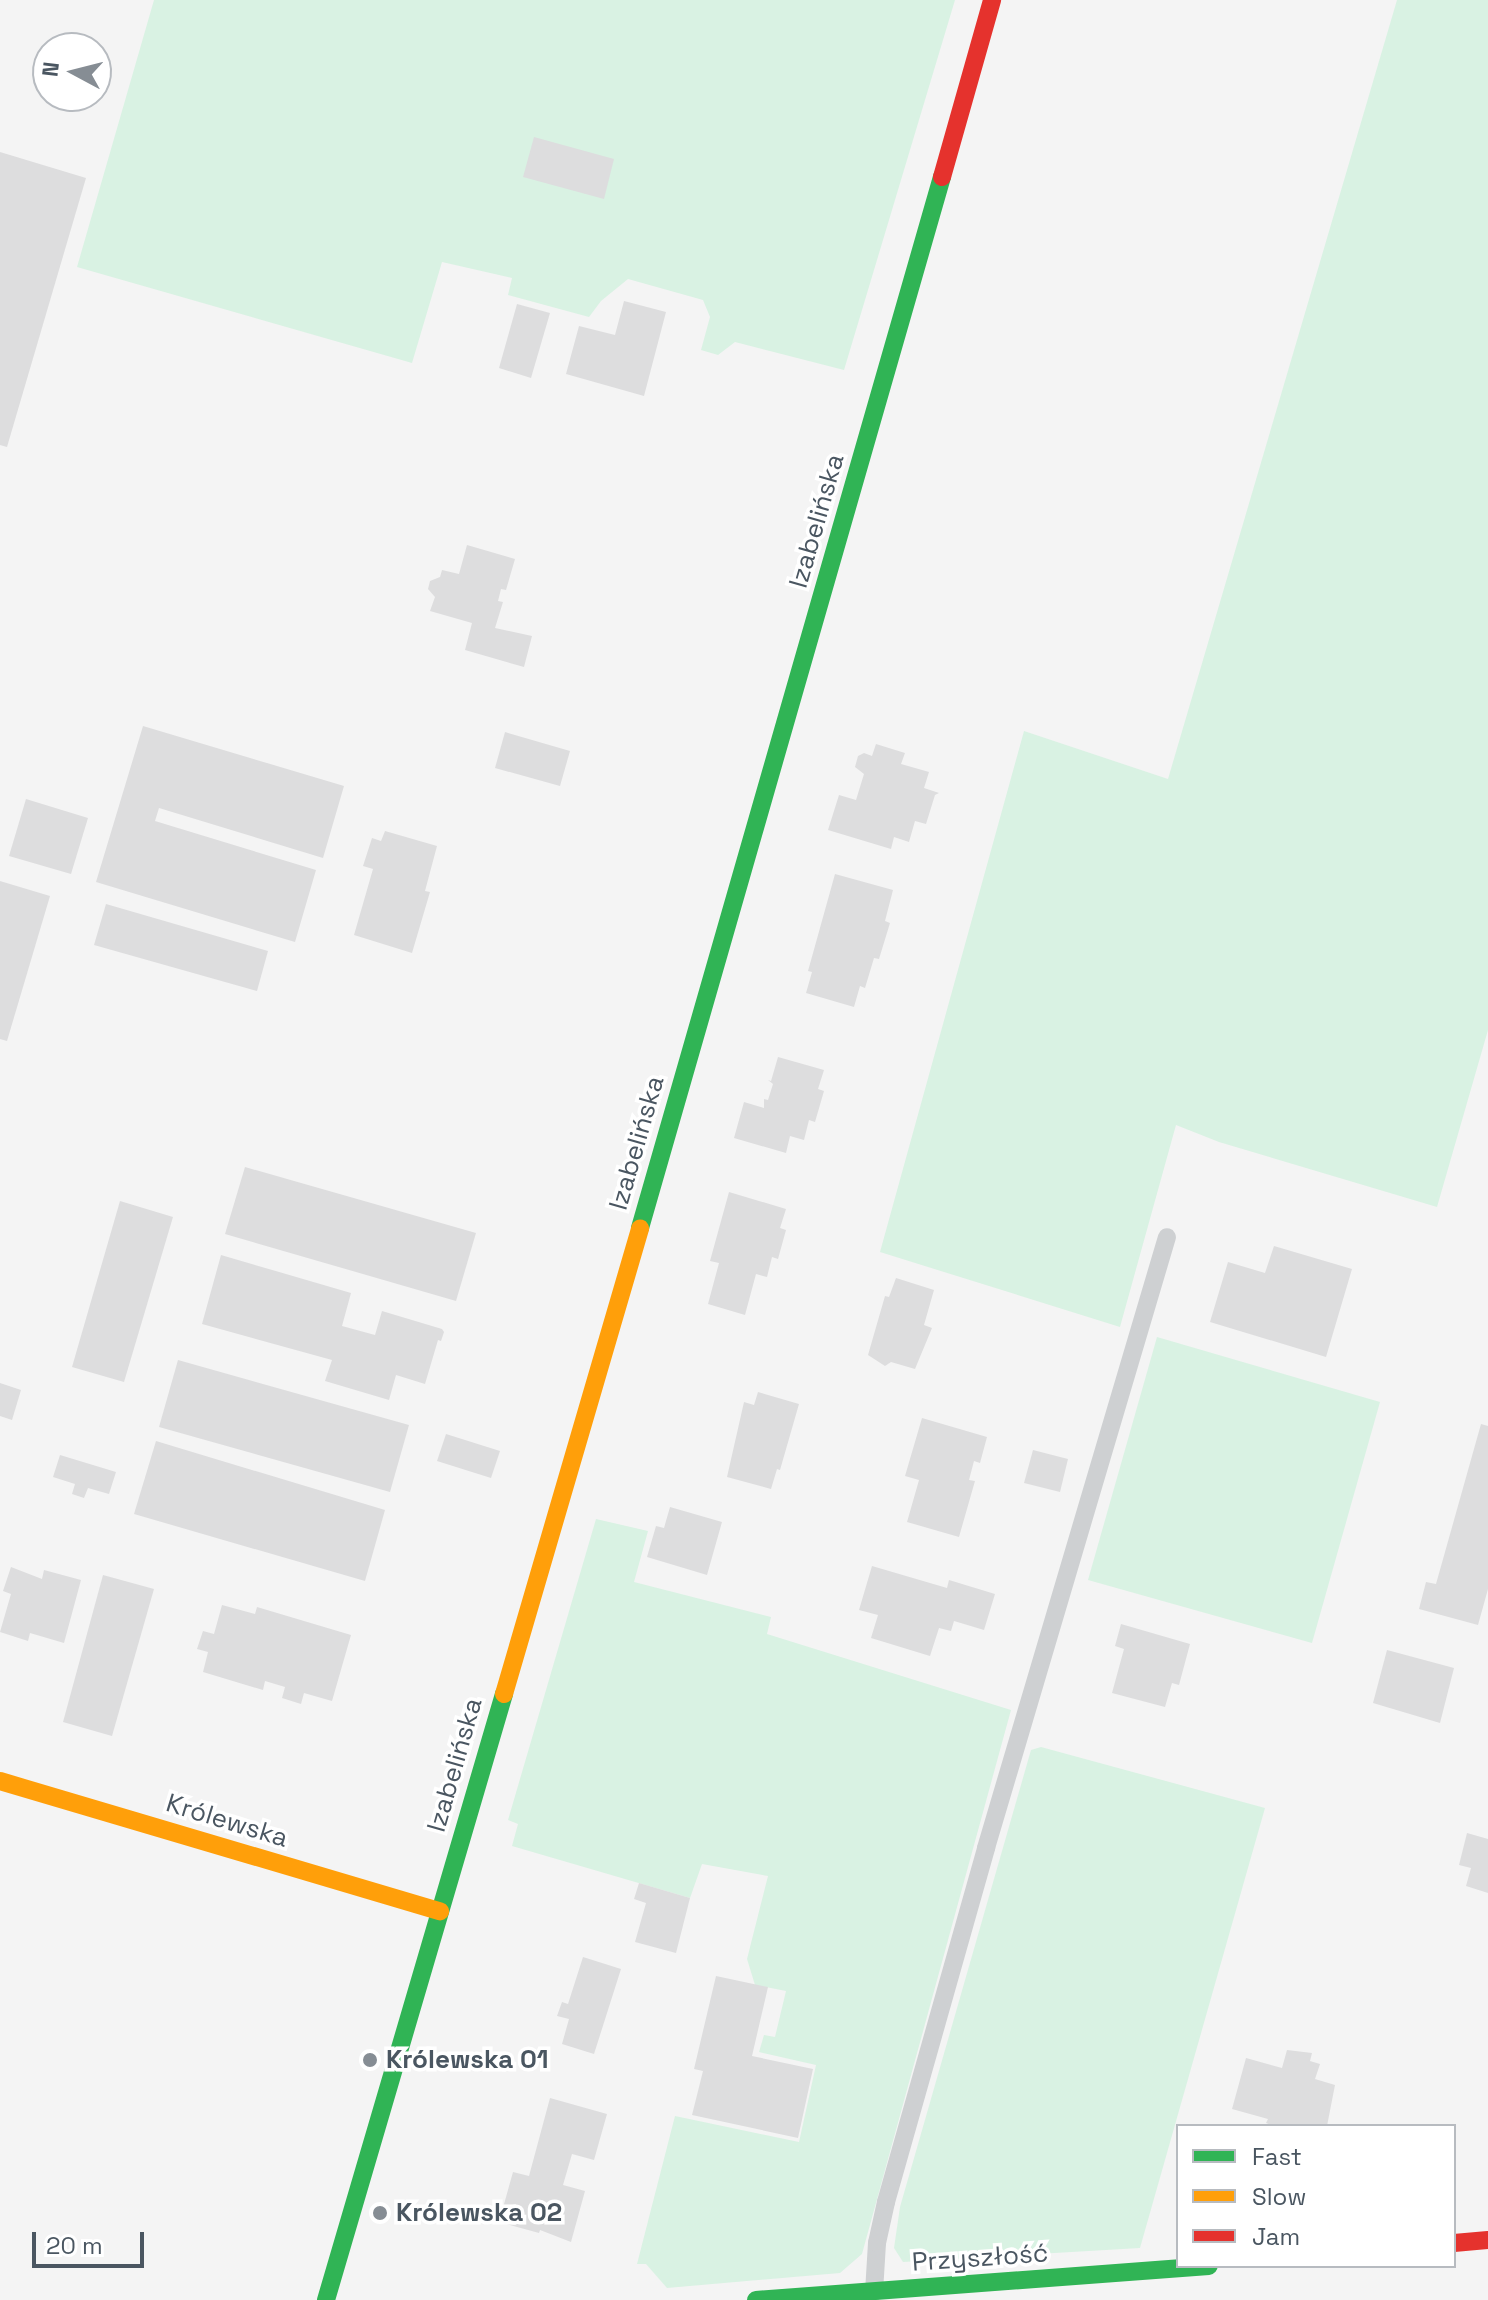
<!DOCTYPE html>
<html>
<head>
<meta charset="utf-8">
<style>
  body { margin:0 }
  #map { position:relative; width:1488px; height:2300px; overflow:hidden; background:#f4f4f4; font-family:"Space Grotesk",sans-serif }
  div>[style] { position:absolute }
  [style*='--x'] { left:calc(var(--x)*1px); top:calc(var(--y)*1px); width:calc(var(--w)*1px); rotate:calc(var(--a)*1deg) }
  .green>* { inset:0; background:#d9f2e3 }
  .building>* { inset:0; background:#ddddde }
  .lane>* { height:18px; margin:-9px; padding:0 9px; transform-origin:9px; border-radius:9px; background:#ced0d2 }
  .fast>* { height:18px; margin:-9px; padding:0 9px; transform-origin:9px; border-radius:9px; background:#30b455 }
  .slow>* { height:18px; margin:-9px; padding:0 9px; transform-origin:9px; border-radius:9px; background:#ff9f0a }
  .jam>* { height:18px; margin:-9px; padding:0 9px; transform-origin:9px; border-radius:9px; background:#e5322d }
  .dots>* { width:22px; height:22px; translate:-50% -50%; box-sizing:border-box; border:4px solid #fff; border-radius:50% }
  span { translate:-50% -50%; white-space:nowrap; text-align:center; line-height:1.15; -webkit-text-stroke:7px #fff; paint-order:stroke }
  .street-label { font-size:26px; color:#4a5661 }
  .poi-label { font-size:26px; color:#4a5661; font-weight:700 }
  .left { translate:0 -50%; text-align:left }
  .legend { position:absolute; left:1176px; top:2124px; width:280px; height:144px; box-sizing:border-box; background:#fff; border:2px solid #b7bbc0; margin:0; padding:10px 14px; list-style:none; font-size:24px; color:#4a5661 }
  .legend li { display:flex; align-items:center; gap:16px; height:40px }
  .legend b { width:40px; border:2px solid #b7bbc0 }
  .north { position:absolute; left:32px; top:32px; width:80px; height:80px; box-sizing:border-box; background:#fff; border:2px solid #b7bbc0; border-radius:50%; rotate:277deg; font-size:22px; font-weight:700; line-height:32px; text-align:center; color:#4a5661 }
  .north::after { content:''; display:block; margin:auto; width:28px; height:36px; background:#868d94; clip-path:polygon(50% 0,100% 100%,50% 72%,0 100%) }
  .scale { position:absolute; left:32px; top:2232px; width:112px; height:36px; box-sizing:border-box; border:4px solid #4a5661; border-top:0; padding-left:10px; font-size:24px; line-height:28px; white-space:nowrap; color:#4a5661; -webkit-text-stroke:6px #fff; paint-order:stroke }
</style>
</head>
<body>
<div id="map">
  <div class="green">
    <div style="clip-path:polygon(154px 0,955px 0,844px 370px,735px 342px,718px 355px,701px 350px,710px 317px,703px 300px,628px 279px,601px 301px,589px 317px,508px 295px,512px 278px,442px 262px,412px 363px,77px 267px)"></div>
    <div style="clip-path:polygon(1397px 0,1488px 0,1488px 1030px,1437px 1207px,1219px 1142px,1176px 1125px,1120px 1327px,880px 1252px,1024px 731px,1168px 779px)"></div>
    <div style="clip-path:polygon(1157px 1337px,1380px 1402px,1312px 1643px,1088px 1580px)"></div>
    <div style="clip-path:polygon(596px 1519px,648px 1531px,634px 1582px,771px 1617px,767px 1634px,1011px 1710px,862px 2254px,840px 2273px,667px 2288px,646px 2264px,637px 2264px,675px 2116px,799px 2142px,816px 2065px,759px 2052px,764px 2035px,775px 2037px,786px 1991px,755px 1985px,747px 1959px,768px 1876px,702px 1864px,690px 1898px,512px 1846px,518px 1824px,508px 1820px)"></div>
    <div style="clip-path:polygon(1041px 1747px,1265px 1808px,1140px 2248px,903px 2262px,894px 2248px,900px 2207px,1031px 1750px)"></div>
  </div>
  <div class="building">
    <div style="clip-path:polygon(534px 137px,614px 159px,604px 199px,523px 177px)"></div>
    <div style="clip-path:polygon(0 152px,86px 178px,7px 447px,0 445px)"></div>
    <div style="clip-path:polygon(624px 301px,666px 312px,644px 396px,566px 374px,579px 326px,615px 335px)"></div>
    <div style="clip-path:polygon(517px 304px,550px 313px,531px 378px,499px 368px)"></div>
    <div style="clip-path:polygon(467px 545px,515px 559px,506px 590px,501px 589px,498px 601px,503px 602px,495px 628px,532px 636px,524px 667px,465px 650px,472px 623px,430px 611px,435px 597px,428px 589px,430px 581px,440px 577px,442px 570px,459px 574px)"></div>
    <div style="clip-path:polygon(143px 726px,344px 786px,323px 858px,159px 808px,155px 821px,316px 870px,295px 942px,96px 882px)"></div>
    <div style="clip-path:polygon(505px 732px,570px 751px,560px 786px,495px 768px)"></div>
    <div style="clip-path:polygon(876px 744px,905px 753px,901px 764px,929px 772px,924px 788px,939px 793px,935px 795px,926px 824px,915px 821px,909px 842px,894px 837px,891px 849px,828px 830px,839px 795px,856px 800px,864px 774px,855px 767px,858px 756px,864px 753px,872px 756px)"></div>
    <div style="clip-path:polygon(26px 799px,88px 818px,71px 874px,9px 856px)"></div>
    <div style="clip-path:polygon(385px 831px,437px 846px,425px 891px,430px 892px,412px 953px,354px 935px,373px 869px,363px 866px,372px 838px,381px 841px)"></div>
    <div style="clip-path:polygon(835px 874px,893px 890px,885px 921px,890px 923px,879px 959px,874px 958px,865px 988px,860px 986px,854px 1007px,806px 993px,812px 972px,808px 971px)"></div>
    <div style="clip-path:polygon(0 881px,50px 896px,7px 1041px,0 1039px)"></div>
    <div style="clip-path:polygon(106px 904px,268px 951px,257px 991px,94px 945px)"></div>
    <div style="clip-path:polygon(778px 1057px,824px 1070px,818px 1089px,824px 1091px,815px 1122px,809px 1120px,804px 1140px,790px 1136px,786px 1153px,734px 1138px,744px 1102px,764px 1108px,764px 1099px,768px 1100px,773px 1084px,768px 1080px,771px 1081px)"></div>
    <div style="clip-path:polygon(245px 1167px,476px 1233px,456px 1301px,225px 1234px)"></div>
    <div style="clip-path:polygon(729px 1192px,786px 1209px,780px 1228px,786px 1230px,778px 1259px,772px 1257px,767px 1277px,756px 1274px,745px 1315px,708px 1304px,719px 1263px,710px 1261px)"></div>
    <div style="clip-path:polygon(120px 1201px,173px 1217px,124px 1382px,72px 1367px)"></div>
    <div style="clip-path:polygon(1274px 1246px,1352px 1269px,1326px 1357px,1210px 1322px,1228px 1262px,1265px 1273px)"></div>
    <div style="clip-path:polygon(221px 1255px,351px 1293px,342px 1326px,375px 1335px,382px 1311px,442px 1329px,444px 1332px,441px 1341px,438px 1340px,425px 1384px,396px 1375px,389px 1400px,325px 1381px,332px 1360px,202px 1324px)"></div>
    <div style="clip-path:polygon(896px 1278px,934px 1290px,924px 1325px,932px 1328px,915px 1369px,891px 1362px,885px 1366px,868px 1355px,885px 1296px,889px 1297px)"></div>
    <div style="clip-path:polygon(178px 1360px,409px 1425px,390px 1492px,159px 1427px)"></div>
    <div style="clip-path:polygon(0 1383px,21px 1390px,12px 1420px,0 1416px)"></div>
    <div style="clip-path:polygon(758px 1392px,799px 1404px,780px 1470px,777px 1469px,771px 1489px,727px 1477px,744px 1402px,754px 1405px)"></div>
    <div style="clip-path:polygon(922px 1418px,987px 1437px,980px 1463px,974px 1461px,969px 1480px,975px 1481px,959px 1537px,907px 1522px,919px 1480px,905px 1476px)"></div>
    <div style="clip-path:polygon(1481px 1424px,1488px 1426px,1488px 1589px,1478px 1625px,1419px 1609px,1426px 1582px,1436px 1584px)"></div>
    <div style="clip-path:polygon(446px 1434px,500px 1451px,491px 1478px,437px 1461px)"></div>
    <div style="clip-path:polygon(156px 1441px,385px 1510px,365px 1581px,134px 1514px)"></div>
    <div style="clip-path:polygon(1033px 1450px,1068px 1459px,1060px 1492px,1024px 1483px)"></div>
    <div style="clip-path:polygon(60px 1455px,116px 1472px,109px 1494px,88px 1488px,84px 1498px,72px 1494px,75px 1484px,53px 1477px)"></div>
    <div style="clip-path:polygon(670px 1507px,722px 1522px,707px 1575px,647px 1557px,656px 1526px,664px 1528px)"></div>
    <div style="clip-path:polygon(872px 1566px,947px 1588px,949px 1580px,995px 1594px,984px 1630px,954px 1621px,951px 1631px,939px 1628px,930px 1656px,871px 1638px,878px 1615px,859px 1610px)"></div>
    <div style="clip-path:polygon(11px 1567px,42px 1579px,44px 1570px,81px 1580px,64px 1643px,30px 1633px,28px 1641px,0 1632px,11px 1594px,3px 1591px)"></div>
    <div style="clip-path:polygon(103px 1575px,154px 1589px,112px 1736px,63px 1722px)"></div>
    <div style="clip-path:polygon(222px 1605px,255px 1614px,257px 1607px,351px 1635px,332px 1701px,304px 1693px,301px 1704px,282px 1698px,285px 1687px,265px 1681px,263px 1690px,203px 1672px,208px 1652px,197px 1649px,203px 1631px,214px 1634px)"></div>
    <div style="clip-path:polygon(1121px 1624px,1190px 1644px,1179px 1685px,1172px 1683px,1165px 1707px,1112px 1693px,1124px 1649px,1115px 1646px)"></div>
    <div style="clip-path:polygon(1387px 1650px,1454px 1668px,1440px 1723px,1373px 1703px)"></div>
    <div style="clip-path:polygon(1467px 1833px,1488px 1839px,1488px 1893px,1466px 1886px,1471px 1868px,1459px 1865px)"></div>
    <div style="clip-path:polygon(639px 1883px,690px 1898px,676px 1953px,635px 1942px,646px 1903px,634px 1899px)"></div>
    <div style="clip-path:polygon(583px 1957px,621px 1969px,594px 2054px,562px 2044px,569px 2019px,557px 2016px,562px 2002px,568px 2004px)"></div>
    <div style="clip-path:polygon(716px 1976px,768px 1987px,752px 2056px,813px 2069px,798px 2138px,692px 2115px,703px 2071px,694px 2069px)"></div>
    <div style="clip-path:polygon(1287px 2050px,1312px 2053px,1310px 2061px,1320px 2064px,1315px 2079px,1335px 2085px,1327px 2126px,1274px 2126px,1266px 2123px,1268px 2119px,1232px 2109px,1246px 2058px,1282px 2068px)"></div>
    <div style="clip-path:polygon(550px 2098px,607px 2114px,594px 2160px,572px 2154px,563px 2185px,585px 2191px,571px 2242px,540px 2230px,539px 2233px,499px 2222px,513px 2172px,529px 2176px)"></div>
  </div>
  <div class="lane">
    <div style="--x:874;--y:2292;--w:49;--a:-86.5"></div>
    <div style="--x:877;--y:2243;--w:42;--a:-77.6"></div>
    <div style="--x:886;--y:2202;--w:368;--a:-74.2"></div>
    <div style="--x:986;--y:1848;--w:637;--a:-73.5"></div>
  </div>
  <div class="fast">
    <div style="--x:640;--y:1228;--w:1094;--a:-73.97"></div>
    <div style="--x:326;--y:2300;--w:632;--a:-73.63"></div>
    <div style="--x:756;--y:2300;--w:454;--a:-4.3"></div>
  </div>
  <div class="slow">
    <div style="--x:504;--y:1694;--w:485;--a:-73.7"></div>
    <div style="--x:0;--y:1781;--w:459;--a:16.5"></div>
  </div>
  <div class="jam">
    <div style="--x:942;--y:177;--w:184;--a:-74.2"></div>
    <div style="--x:1454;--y:2243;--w:34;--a:-5"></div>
  </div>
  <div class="dots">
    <div style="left:370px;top:2060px;background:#868d94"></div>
    <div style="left:380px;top:2213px;background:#868d94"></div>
  </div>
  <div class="street-label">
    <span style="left:817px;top:521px;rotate:-74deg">Izabelińska</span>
    <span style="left:637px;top:1143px;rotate:-74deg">Izabelińska</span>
    <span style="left:455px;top:1765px;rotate:-74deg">Izabelińska</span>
    <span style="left:227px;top:1821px;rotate:17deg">Królewska</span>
    <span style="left:980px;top:2258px;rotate:-4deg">Przyszłość</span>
  </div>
  <div class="poi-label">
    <span class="left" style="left:386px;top:2060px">Królewska 01</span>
    <span class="left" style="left:396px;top:2213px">Królewska 02</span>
  </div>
  <ul class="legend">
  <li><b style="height:10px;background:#30b455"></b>Fast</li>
  <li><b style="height:10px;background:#ff9f0a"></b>Slow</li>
  <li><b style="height:10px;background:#e5322d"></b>Jam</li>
  </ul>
  <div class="north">N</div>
  <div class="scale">20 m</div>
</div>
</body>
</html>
